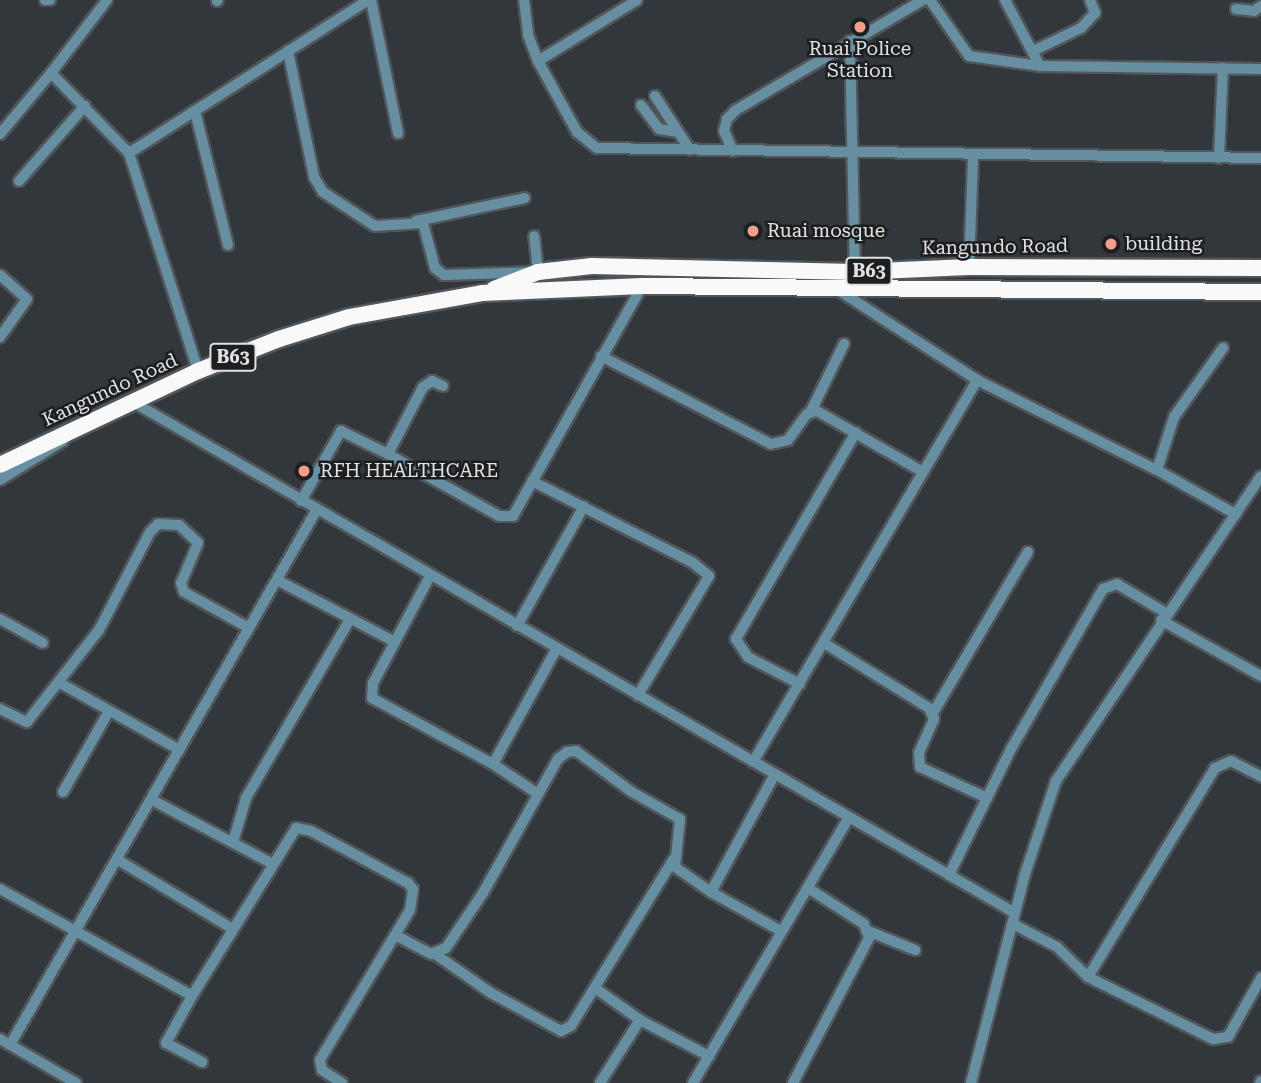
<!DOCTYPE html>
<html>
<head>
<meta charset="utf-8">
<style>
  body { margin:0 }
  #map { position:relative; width:1261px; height:1083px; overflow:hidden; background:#32373c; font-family:"Roboto Serif",serif }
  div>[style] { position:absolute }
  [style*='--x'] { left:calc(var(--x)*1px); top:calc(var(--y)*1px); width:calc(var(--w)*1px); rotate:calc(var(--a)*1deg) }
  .roads { filter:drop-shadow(2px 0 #51565a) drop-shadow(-2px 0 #51565a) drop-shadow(0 2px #51565a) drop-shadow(0 -2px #51565a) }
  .minor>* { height:10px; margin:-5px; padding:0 5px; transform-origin:5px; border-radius:5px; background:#668fa1 }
  .highway>* { height:16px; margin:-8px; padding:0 8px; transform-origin:8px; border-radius:8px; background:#f9f9f9 }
  .dots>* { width:19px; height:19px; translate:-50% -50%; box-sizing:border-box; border:4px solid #1c1e20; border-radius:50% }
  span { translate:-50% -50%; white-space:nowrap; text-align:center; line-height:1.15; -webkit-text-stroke:5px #1c1e20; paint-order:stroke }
  .shield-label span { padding:2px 5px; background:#1c1e20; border:2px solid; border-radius:5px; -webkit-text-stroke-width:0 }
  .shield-label { font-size:18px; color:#dfe2e5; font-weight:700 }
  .poi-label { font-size:19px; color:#dfe2e5 }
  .left { translate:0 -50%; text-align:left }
  .street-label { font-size:19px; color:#dfe2e5 }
</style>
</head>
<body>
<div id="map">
  <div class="roads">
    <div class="minor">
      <div style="--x:45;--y:0;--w:5;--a:0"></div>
      <div style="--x:371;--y:0;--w:136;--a:78.5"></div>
      <div style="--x:524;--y:0;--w:35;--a:83"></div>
      <div style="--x:528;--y:35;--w:28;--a:69"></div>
      <div style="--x:538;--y:61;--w:81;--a:61.2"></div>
      <div style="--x:577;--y:132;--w:26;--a:39"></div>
      <div style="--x:597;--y:148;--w:664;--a:0.86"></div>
      <div style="--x:930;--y:0;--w:68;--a:55.1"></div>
      <div style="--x:969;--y:56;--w:72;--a:8"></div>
      <div style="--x:1005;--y:0;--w:75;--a:62.1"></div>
      <div style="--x:1040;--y:66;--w:221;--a:0.8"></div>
      <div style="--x:217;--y:1;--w:1;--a:-45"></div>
      <div style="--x:1236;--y:9;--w:18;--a:6"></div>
      <div style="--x:1254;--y:11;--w:9;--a:-36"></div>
      <div style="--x:850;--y:41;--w:231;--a:88.8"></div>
      <div style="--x:288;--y:51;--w:129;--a:78.3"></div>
      <div style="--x:314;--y:177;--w:17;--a:59"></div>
      <div style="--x:323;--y:192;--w:62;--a:33.2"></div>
      <div style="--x:375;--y:226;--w:48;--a:-3.6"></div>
      <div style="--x:423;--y:223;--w:47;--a:75.1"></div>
      <div style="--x:435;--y:268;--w:11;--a:38"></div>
      <div style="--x:444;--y:275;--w:94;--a:-1.8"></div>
      <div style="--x:538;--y:272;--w:36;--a:-96"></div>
      <div style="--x:1033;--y:51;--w:53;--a:-25.6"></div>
      <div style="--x:1081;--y:28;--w:21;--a:-47"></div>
      <div style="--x:1095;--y:13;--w:14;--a:-111"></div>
      <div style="--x:538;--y:61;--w:116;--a:-31.6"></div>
      <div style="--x:51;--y:73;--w:92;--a:-52.5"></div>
      <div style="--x:655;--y:96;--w:64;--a:57.1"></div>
      <div style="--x:641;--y:105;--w:30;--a:53"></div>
      <div style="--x:659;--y:129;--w:19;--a:9"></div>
      <div style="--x:195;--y:111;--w:138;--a:76.2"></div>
      <div style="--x:0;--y:134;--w:80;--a:-50.1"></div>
      <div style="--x:51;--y:73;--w:112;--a:45.7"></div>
      <div style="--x:129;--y:153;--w:229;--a:72.4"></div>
      <div style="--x:733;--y:151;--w:22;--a:-114"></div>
      <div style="--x:724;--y:131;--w:12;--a:-76"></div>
      <div style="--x:727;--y:119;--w:13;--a:-45"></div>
      <div style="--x:736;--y:110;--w:217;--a:-30.5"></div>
      <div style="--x:129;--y:153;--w:284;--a:-32.6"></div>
      <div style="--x:1219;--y:158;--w:90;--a:-87.5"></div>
      <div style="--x:19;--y:181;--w:100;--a:-48.7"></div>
      <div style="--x:416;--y:221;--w:111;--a:-11.9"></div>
      <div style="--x:969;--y:267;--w:111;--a:-87.9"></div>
      <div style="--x:0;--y:275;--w:36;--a:42"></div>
      <div style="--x:27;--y:299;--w:47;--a:125.4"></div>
      <div style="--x:835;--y:288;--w:169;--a:32.9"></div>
      <div style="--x:977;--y:380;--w:201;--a:26.6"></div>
      <div style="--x:1157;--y:470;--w:56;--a:-72.2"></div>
      <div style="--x:1174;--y:417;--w:85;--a:-54.6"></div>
      <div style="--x:601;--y:356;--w:191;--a:27.4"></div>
      <div style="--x:771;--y:444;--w:17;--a:-13"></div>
      <div style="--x:788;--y:440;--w:32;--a:-54"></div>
      <div style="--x:807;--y:414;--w:10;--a:-17"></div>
      <div style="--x:817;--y:411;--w:122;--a:29.9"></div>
      <div style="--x:443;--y:386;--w:12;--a:-156"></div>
      <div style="--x:432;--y:381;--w:11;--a:146"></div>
      <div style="--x:423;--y:387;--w:76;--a:117.6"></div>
      <div style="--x:388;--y:454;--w:127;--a:29.2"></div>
      <div style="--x:499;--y:516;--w:14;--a:0"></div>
      <div style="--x:513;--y:516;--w:264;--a:-60.7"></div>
      <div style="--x:133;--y:402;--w:1019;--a:30.09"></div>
      <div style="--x:811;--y:411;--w:75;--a:-63.8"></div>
      <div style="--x:1157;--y:470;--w:90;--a:29.4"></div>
      <div style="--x:0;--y:480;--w:74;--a:-31.8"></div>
      <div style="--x:532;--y:481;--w:179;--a:26.9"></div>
      <div style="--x:692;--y:562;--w:22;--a:39"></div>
      <div style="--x:709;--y:576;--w:139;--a:120.8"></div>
      <div style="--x:301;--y:501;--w:81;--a:-60.3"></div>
      <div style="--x:341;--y:431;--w:52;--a:26.1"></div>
      <div style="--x:430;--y:576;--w:121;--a:118"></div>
      <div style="--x:373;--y:683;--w:15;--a:94"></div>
      <div style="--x:372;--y:698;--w:138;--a:28.6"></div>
      <div style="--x:277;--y:580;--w:133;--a:27.7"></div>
      <div style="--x:0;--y:619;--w:49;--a:29.2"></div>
      <div style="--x:1161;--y:620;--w:115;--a:29.2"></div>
      <div style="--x:517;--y:626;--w:137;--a:-60.8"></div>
      <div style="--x:824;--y:643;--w:123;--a:31.8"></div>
      <div style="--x:929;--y:708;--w:12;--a:66"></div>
      <div style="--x:934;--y:719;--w:37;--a:114"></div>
      <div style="--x:919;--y:753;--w:14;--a:86"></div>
      <div style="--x:920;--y:767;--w:74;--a:24.8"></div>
      <div style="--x:60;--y:683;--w:137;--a:29.2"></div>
      <div style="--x:800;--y:684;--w:59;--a:-152.6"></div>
      <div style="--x:748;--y:657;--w:22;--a:-124"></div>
      <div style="--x:736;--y:639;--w:239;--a:-59.9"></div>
      <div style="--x:0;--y:709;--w:30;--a:26"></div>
      <div style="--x:27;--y:722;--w:117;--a:-52"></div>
      <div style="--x:99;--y:630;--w:110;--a:-62.5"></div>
      <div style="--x:150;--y:532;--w:11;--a:-45"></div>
      <div style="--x:158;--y:524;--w:21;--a:3"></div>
      <div style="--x:179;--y:525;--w:26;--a:43"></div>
      <div style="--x:198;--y:543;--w:43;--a:113"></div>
      <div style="--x:181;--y:583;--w:9;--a:72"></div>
      <div style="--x:184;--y:592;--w:74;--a:29"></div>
      <div style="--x:933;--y:713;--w:187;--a:-59.5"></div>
      <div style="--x:753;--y:762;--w:443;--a:-59.6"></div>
      <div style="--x:63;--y:792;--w:93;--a:-60.4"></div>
      <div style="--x:538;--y:794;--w:54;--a:-146.3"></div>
      <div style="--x:493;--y:764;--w:132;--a:-61.1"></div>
      <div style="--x:152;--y:800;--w:135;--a:27.9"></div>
      <div style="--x:233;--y:842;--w:46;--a:-73.5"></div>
      <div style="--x:246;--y:798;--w:207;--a:-59.8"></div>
      <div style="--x:118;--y:860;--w:134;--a:31"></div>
      <div style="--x:949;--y:875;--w:140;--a:-63.8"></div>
      <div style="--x:1011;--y:749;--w:185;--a:-60.1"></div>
      <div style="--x:1103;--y:589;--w:15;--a:-20"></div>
      <div style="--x:1117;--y:584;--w:57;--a:30.6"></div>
      <div style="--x:0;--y:889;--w:220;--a:29.1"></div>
      <div style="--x:192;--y:996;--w:198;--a:-58.2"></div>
      <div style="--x:296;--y:828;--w:15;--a:11"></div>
      <div style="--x:311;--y:831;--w:110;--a:28.2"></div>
      <div style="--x:408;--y:883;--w:8;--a:50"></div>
      <div style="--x:413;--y:889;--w:21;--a:98"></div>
      <div style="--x:410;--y:910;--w:175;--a:121"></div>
      <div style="--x:320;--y:1060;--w:10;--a:79"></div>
      <div style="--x:322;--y:1070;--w:24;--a:33"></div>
      <div style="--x:711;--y:892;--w:80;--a:29.1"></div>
      <div style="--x:1013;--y:924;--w:50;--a:27.6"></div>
      <div style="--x:1057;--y:947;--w:43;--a:44.1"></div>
      <div style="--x:1088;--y:977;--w:140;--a:26.4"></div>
      <div style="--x:1213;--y:1039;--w:15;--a:-8"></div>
      <div style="--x:1228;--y:1037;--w:68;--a:-60.8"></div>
      <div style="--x:868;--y:931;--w:51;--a:22"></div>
      <div style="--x:395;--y:935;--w:41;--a:27.8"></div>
      <div style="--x:431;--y:954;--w:16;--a:-22"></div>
      <div style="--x:446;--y:948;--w:66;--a:-56.1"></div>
      <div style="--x:483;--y:893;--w:154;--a:-60.8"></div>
      <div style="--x:558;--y:759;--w:11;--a:-38"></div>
      <div style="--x:567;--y:752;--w:9;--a:-6"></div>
      <div style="--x:576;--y:751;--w:69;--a:36.2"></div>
      <div style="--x:632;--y:792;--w:55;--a:29.4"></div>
      <div style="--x:680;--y:819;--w:48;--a:95.9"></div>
      <div style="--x:675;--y:867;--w:44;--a:34.8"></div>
      <div style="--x:711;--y:892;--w:134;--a:-61.5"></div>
      <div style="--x:435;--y:954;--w:68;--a:34.9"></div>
      <div style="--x:491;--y:993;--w:80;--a:28.5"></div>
      <div style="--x:561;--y:1031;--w:11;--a:-27"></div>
      <div style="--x:571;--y:1026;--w:195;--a:-58.4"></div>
      <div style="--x:1088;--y:977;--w:245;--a:-58.7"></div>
      <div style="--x:1215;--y:768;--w:17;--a:-24"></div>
      <div style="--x:1231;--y:761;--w:34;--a:27"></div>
      <div style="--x:595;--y:988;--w:55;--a:35.4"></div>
      <div style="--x:192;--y:996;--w:54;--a:119"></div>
      <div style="--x:166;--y:1043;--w:41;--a:27.8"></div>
      <div style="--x:0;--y:1039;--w:88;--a:30.1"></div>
      <div style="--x:10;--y:1045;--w:615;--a:-60.19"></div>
      <div style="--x:600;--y:1083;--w:75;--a:-57.6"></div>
      <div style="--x:640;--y:1020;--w:78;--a:27.6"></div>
      <div style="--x:693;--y:1083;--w:308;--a:-59.6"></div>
      <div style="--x:793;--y:1083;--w:164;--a:-62.3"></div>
      <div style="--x:869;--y:938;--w:15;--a:-110"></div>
      <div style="--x:864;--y:924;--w:67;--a:-147.3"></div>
      <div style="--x:971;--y:1083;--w:216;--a:-75.5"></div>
      <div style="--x:1025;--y:874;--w:98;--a:-71.6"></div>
      <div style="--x:1056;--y:781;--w:367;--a:-56.1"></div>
      <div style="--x:1260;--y:1083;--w:2;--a:-63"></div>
    </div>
    <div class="highway">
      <div style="--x:494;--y:289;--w:47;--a:-21.1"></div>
      <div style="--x:538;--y:272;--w:54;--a:-6.3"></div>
      <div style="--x:592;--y:266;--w:263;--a:1.3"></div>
      <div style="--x:855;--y:272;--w:114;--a:-2.5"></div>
      <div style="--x:969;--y:267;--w:292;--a:0.2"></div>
      <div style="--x:0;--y:465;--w:219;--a:-25.4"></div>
      <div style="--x:198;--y:371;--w:87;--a:-21.6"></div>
      <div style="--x:279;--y:339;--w:73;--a:-17.4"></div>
      <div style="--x:349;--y:317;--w:135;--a:-10.2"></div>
      <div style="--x:482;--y:293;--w:160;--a:-2.5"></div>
      <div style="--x:642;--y:286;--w:619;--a:0.56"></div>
    </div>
  </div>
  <div class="dots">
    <div style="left:860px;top:27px;background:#f49e8a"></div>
    <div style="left:753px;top:231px;background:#f49e8a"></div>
    <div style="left:1111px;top:244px;background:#f49e8a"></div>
    <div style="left:304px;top:471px;background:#f49e8a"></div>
  </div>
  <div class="shield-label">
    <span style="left:869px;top:271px">B63</span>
    <span style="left:233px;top:357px">B63</span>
  </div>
  <div class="poi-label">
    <span style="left:860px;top:60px">Ruai Police<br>Station</span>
    <span class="left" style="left:767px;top:231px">Ruai mosque</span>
    <span class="left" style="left:1125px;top:244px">building</span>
    <span class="left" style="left:320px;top:471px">RFH HEALTHCARE</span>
  </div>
  <div class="street-label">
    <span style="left:995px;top:247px;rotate:-1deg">Kangundo Road</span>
    <span style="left:110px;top:390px;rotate:-25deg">Kangundo Road</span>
  </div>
</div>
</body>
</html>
